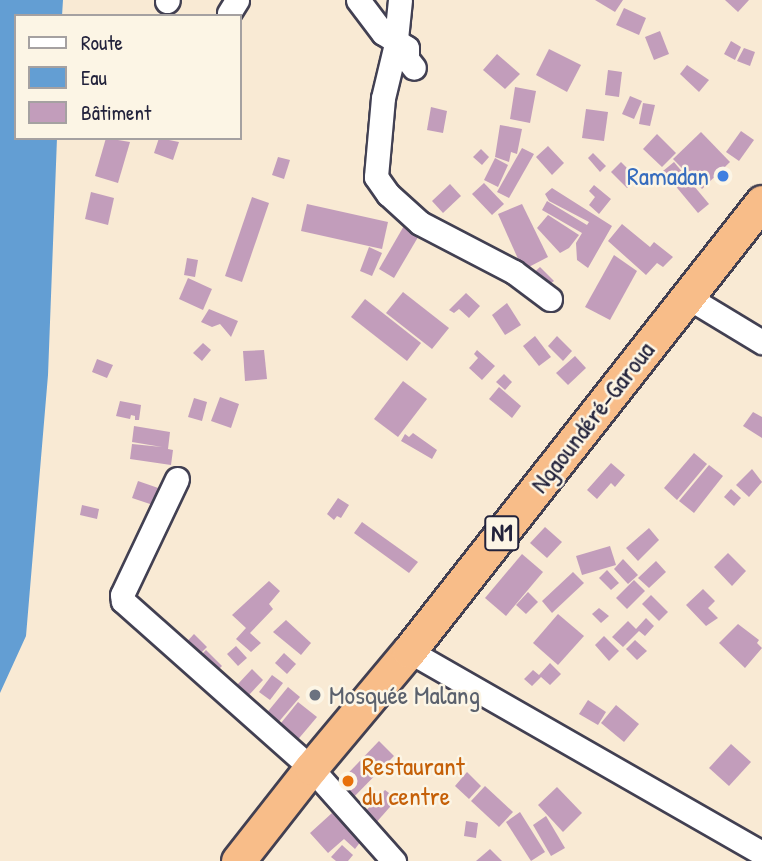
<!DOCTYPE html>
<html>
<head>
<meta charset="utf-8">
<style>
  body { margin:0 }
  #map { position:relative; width:762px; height:861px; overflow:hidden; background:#f9ead4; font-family:"Patrick Hand",sans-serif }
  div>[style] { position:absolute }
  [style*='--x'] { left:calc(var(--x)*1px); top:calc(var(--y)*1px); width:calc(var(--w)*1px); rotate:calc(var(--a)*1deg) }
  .water>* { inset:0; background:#639ed3 }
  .building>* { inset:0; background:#c29dbb }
  .roads { filter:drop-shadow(2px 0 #424052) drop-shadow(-2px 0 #424052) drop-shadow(0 2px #424052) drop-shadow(0 -2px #424052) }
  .minor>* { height:23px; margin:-11.5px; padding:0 11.5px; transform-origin:11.5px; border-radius:11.5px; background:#fff }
  .highway>* { height:33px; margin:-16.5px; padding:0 16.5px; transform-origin:16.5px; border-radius:16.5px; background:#f8bd89 }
  .dots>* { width:19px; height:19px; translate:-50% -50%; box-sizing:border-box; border:4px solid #fcf5e5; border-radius:50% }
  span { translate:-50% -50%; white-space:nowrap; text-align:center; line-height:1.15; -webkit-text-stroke:5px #fcf5e5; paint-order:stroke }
  .shield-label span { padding:2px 5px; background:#fcf5e5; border:2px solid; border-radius:5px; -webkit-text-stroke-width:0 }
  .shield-label { font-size:24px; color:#22223b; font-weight:700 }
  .shop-label { font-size:26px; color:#366cbe }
  .right { translate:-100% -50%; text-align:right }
  .street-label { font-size:26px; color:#22223b }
  .worship-label { font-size:26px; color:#5b616d }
  .left { translate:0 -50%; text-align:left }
  .food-label { font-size:26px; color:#c56008 }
  .legend { position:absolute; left:14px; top:14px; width:228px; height:126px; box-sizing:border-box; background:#fcf5e5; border:2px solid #a5a1a1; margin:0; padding:9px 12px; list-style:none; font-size:21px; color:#22223b }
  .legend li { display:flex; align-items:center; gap:14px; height:35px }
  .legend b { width:35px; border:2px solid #a5a1a1 }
</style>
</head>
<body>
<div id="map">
  <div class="water">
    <div style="clip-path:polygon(0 0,63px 0,62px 16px,16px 16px,16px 138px,57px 138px,48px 375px,26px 636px,0 693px)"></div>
  </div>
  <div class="building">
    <div style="clip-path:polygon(595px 0,623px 0,615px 12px)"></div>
    <div style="clip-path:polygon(725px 0,749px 0,738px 12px)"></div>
    <div style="clip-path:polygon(624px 8px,646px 18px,639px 35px,616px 25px)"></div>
    <div style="clip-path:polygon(660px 31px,669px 54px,654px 60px,645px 37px)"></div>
    <div style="clip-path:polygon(731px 41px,741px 47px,735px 60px,724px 54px)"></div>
    <div style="clip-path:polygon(744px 48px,755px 52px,750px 66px,737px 61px)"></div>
    <div style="clip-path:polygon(549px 49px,581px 65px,567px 92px,536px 75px)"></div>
    <div style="clip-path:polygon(497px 54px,520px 74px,505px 89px,483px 70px)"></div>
    <div style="clip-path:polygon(687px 65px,709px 80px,699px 92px,680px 74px)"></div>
    <div style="clip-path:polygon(608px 70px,622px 72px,619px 97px,605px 95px)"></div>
    <div style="clip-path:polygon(515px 87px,536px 91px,530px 123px,510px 119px)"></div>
    <div style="clip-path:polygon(630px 96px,642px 101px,634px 119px,622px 114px)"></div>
    <div style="clip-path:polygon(643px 103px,655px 105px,650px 126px,639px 124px)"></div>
    <div style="clip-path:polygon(431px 107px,447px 111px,443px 133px,427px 130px)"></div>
    <div style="clip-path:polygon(586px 109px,608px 112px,604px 141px,582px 138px)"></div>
    <div style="clip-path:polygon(500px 125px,522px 129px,517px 154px,511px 152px,509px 162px,495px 157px)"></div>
    <div style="clip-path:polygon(741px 131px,754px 140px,739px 161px,726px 152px)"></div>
    <div style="clip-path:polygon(701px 132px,730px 162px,702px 189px,673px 159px)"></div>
    <div style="clip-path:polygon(657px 134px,676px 153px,662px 167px,643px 149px)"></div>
    <div style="clip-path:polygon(106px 138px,130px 142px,118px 183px,95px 176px)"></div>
    <div style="clip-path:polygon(159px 138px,179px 142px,173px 160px,154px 153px)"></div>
    <div style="clip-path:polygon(548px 146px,564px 163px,552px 175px,536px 157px)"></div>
    <div style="clip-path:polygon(522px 148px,534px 154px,509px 198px,497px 192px)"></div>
    <div style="clip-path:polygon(481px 149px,489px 157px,482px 165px,473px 157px)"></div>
    <div style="clip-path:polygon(593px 153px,606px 166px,600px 172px,588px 158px)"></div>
    <div style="clip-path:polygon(278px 157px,290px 160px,284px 179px,272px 175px)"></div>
    <div style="clip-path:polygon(495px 158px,508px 165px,498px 187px,484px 180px)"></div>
    <div style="clip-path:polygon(621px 162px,637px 178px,627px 188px,611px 172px)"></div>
    <div style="clip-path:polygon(674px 162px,709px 204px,698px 213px,663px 171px)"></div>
    <div style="clip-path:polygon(484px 183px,504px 204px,492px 215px,472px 194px)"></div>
    <div style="clip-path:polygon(450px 184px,461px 196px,443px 213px,432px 201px)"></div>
    <div style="clip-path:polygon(594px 185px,611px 199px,599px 214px,589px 205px,595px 197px,589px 191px)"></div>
    <div style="clip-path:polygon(552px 188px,612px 226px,588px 268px,577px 260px,576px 243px,582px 233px,542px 210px,547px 201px,587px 225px,589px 222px,549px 201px,545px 194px)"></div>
    <div style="clip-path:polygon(91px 192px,114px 198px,108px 225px,85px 219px)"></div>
    <div style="clip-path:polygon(252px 197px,269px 203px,242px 282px,225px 276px)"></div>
    <div style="clip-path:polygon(307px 204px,388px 222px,382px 249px,301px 231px)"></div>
    <div style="clip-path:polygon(522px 204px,548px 257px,523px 270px,498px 214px)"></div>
    <div style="clip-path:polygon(548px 215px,579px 235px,569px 248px,560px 253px,537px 228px)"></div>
    <div style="clip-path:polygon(405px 224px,421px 232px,394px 278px,379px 269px)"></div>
    <div style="clip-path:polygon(622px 224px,650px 247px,654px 242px,673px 257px,663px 267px,657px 263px,646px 275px,608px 241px)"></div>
    <div style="clip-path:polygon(369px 247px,382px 253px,372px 276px,360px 271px)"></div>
    <div style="clip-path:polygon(614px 255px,637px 271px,610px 320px,585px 307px)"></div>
    <div style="clip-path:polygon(187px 258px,198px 260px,195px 277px,184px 275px)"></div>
    <div style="clip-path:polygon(540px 267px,554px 281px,542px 290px,529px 277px)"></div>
    <div style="clip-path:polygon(188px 278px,212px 289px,203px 310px,179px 299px)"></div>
    <div style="clip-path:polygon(403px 292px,449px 328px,432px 349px,386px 313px)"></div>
    <div style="clip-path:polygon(466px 293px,480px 306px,469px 318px,459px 309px,454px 313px,449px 310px)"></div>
    <div style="clip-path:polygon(365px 299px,421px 343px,407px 361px,351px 317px)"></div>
    <div style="clip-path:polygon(507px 303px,521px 325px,505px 335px,492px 315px)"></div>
    <div style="clip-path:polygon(209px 309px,238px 321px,231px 337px,220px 324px,212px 327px,201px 322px)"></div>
    <div style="clip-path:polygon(535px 336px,551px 357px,539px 366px,523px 346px)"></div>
    <div style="clip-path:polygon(557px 336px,572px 351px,563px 361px,548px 346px)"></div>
    <div style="clip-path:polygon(203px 343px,211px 350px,202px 361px,193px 353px)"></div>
    <div style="clip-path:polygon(264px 350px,267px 379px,245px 381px,243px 351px)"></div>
    <div style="clip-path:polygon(477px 350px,495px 366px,482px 380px,469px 368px,478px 358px,474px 354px)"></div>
    <div style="clip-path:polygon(575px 356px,586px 368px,568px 385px,556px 373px)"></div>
    <div style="clip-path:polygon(97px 359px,113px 365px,107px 378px,92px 372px)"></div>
    <div style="clip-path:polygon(504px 374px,512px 382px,505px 390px,496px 382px)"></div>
    <div style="clip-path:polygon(403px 381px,427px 399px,398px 437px,374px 419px)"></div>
    <div style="clip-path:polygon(499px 387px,521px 406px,512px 418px,489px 399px)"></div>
    <div style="clip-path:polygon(220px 397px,239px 404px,231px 428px,211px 421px)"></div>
    <div style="clip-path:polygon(194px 398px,207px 402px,202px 421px,188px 417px)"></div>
    <div style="clip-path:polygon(120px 401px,141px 405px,139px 420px,135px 420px,135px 416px,131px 415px,130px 419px,116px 416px)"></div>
    <div style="clip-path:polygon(753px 412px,762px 417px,762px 438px,743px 426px)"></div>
    <div style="clip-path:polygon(134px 426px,170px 432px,168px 449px,173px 450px,171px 465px,130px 459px,132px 444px,162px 447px,132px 442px)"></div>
    <div style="clip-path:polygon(413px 433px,437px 450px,432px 459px,401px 441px,405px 434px,409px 437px)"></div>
    <div style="clip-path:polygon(694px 453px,707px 464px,677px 500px,664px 488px)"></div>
    <div style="clip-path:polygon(611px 463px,625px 475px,615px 487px,611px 483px,597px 499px,587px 490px)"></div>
    <div style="clip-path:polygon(709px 465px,723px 476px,694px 513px,679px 501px)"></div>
    <div style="clip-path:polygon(752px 469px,762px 482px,749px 497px,736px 485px)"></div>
    <div style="clip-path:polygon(138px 481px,164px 490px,159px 507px,132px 498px)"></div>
    <div style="clip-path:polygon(731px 489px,741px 498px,734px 506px,724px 497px)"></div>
    <div style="clip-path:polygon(338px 498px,349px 505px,341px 518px,337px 516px,334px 520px,327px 514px)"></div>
    <div style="clip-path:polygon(82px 505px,99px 509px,97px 519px,80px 515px)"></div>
    <div style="clip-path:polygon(362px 522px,418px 562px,409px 573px,354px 533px)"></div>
    <div style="clip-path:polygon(545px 527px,562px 542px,547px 558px,530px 543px)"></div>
    <div style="clip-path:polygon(649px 528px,659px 540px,638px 561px,626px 548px)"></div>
    <div style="clip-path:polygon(610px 546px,616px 565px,582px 575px,576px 556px)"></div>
    <div style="clip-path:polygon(728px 553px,746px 571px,732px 586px,714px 567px)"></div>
    <div style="clip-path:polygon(522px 554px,543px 572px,506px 616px,485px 598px)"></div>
    <div style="clip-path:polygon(623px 559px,638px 575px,628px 584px,614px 569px)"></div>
    <div style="clip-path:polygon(656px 561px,666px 572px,649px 588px,638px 578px)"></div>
    <div style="clip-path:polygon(607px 570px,619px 583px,611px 590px,599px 578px)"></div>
    <div style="clip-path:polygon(573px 572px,584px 583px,552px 613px,542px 601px)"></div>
    <div style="clip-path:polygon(634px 580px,645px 591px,627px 609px,616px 598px)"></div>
    <div style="clip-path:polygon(269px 581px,280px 591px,269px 604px,273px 609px,250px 633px,261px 643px,251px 652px,236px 639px,246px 628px,232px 615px)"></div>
    <div style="clip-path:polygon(703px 589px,715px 601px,708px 608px,718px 618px,706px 626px,686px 605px)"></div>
    <div style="clip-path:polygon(528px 592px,538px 602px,526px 614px,516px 605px)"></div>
    <div style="clip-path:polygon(651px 595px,668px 612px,659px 621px,642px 604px)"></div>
    <div style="clip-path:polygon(599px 608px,609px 616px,601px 623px,592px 614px)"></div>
    <div style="clip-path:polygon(558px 614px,584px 636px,558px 665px,533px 643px)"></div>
    <div style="clip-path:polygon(646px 618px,654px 626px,645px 636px,639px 631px,623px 647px,612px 637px,628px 621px,636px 629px)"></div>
    <div style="clip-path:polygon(286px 620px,311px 643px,301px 655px,273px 632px)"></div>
    <div style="clip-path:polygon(738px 624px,759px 640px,757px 643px,762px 648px,745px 668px,719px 643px)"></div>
    <div style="clip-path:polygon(194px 634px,207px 647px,195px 659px,182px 647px)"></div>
    <div style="clip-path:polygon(604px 636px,619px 651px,609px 661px,595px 645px)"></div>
    <div style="clip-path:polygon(635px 640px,647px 651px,637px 660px,626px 649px)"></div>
    <div style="clip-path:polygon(236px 646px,247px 658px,238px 666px,227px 654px)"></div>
    <div style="clip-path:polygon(206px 650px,222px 666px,212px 676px,196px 660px)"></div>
    <div style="clip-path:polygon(284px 653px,296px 664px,287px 674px,275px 663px)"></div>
    <div style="clip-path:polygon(550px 663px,561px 674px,550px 685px,541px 677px,532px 686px,524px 679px,533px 670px,539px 675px)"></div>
    <div style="clip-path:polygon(252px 669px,263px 680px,248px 696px,237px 685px)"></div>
    <div style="clip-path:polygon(272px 675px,283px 683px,270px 700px,259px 692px)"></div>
    <div style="clip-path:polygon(288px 687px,300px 697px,276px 725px,265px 715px)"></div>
    <div style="clip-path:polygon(588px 700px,606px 712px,598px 725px,579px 714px)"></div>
    <div style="clip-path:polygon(298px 702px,317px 717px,295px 743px,277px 728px)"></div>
    <div style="clip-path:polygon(616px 705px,639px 724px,624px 742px,601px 723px)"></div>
    <div style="clip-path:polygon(379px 741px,394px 756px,349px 802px,334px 788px)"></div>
    <div style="clip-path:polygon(731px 744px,751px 762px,729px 786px,709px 768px)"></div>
    <div style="clip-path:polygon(467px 772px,481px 786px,469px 799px,455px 786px)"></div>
    <div style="clip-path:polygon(485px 786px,513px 812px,499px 827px,471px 801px)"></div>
    <div style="clip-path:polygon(557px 787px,582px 813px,563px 832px,538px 805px)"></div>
    <div style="clip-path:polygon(385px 790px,397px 799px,374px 825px,363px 814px)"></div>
    <div style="clip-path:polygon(520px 812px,545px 852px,531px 861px,506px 822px)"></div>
    <div style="clip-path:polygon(332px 813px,361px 841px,355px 849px,344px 839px,328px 853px,310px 833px)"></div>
    <div style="clip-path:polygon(546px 816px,565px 848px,551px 856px,533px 825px)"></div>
    <div style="clip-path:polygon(466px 821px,478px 823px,476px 838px,464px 836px)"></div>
    <div style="clip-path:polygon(342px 845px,353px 855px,348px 861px,336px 861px,331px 857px)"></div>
    <div style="clip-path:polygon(490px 849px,502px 861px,476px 861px)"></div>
  </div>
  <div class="roads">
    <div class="minor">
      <div style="--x:358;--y:0;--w:41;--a:52.9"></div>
      <div style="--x:383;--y:33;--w:28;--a:32"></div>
      <div style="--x:407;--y:48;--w:11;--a:90"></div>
      <div style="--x:407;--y:59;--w:11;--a:52"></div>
      <div style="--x:400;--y:0;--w:48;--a:95.9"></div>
      <div style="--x:395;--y:48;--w:51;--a:103.5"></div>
      <div style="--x:383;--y:98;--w:79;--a:95.1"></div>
      <div style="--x:376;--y:177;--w:21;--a:55"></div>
      <div style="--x:388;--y:194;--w:43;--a:42.2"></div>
      <div style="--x:420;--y:223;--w:106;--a:27.5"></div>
      <div style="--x:514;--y:272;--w:45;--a:36.9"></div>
      <div style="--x:167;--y:1;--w:1;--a:-45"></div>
      <div style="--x:229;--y:13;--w:15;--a:-58"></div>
      <div style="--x:686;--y:296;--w:89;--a:31.2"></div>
      <div style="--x:177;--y:479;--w:128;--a:115.4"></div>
      <div style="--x:122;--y:595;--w:6;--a:81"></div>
      <div style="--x:123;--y:601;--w:251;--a:41.6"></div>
      <div style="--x:311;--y:768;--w:125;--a:48.3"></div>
      <div style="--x:409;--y:651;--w:407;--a:29.8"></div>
    </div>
    <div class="highway">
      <div style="--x:238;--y:861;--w:118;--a:-51.9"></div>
      <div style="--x:311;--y:768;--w:153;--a:-50.1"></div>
      <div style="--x:409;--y:651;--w:571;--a:-51.83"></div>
    </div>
  </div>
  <div class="dots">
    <div style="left:723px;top:176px;background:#3f7fe0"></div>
    <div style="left:315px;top:695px;background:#6b7280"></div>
    <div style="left:348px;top:781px;background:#e8710a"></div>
  </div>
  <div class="shield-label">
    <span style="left:502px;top:533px">N1</span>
  </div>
  <div class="shop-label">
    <span class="right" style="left:709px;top:176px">Ramadan</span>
  </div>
  <div class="street-label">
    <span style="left:592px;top:417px;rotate:-52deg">Ngaoundéré-Garoua</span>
  </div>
  <div class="worship-label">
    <span class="left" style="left:329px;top:695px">Mosquée Malang</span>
  </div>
  <div class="food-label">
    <span class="left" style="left:362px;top:781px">Restaurant<br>du centre</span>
  </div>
  <ul class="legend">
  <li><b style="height:9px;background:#fff"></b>Route</li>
  <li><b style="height:19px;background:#639ed3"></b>Eau</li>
  <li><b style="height:19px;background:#c29dbb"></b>Bâtiment</li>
  </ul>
</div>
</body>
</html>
